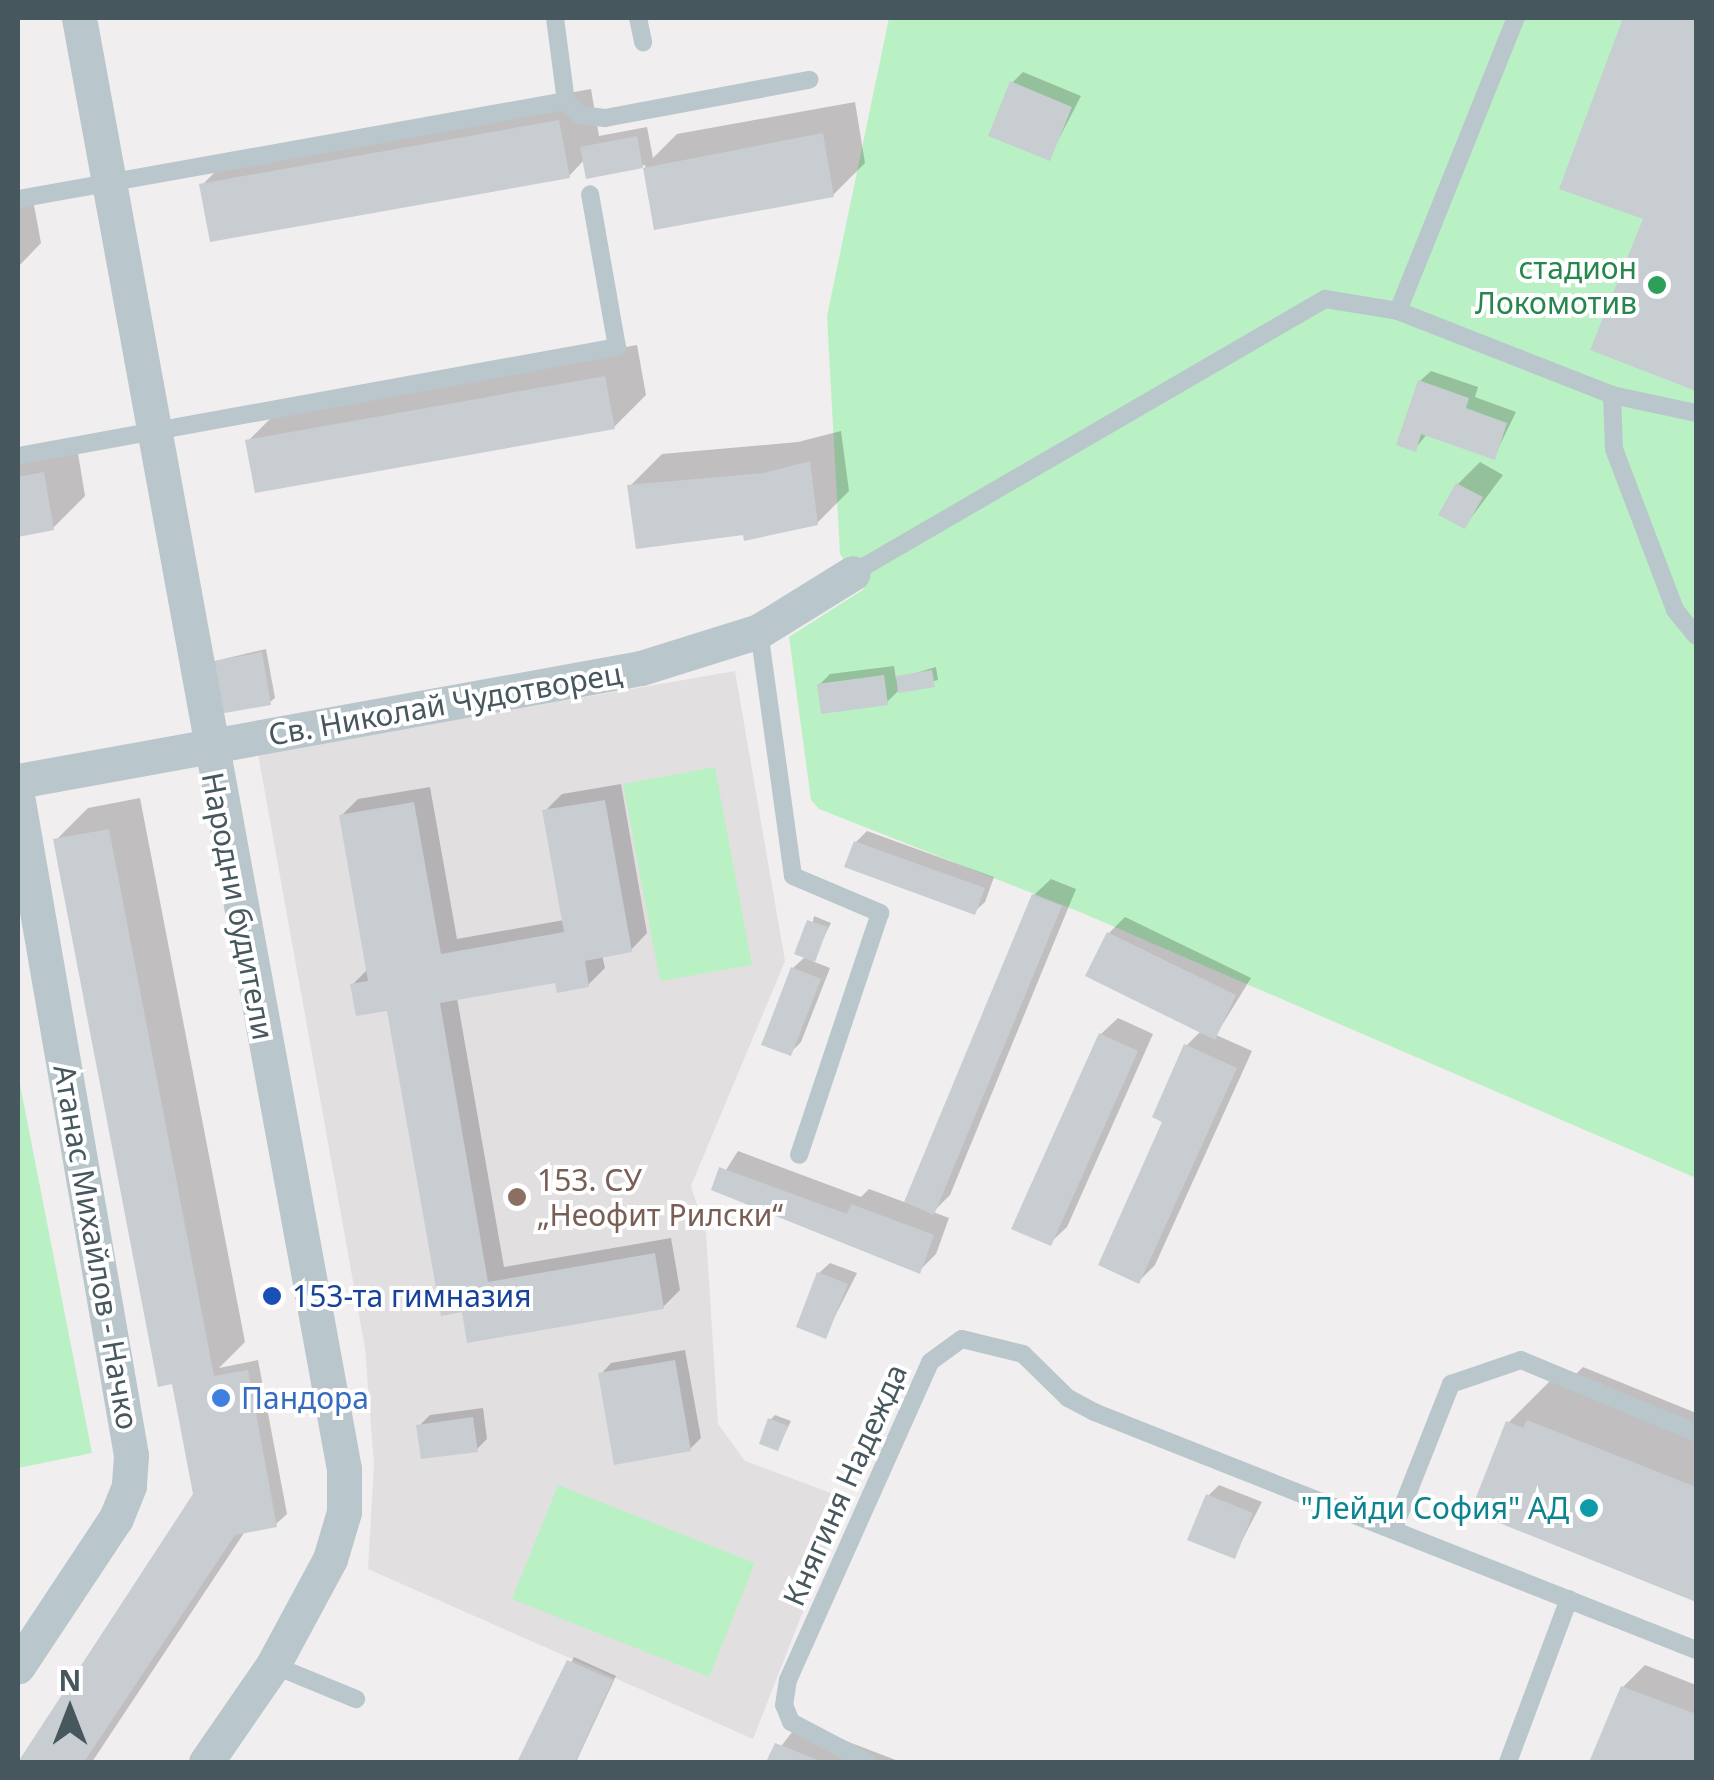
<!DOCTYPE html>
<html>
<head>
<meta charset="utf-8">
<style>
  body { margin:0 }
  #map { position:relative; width:1714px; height:1780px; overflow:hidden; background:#f1eeef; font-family:"Noto Sans",sans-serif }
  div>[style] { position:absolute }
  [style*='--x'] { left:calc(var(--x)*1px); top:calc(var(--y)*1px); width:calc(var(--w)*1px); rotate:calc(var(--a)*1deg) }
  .education>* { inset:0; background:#e2dfe1 }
  .green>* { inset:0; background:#baf1c4 }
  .shadow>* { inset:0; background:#0003 }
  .building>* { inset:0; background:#c8cdd1 }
  .service>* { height:18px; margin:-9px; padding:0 9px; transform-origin:9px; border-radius:9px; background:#b9c7cc }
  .minor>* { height:35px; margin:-17.5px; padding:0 17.5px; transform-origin:17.5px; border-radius:17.5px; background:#b9c7cc }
  .dots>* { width:28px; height:28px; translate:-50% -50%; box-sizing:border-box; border:5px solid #fff; border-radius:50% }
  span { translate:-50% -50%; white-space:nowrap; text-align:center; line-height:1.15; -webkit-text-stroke:8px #fff; paint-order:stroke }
  .leisure-label { font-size:30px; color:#27864d }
  .right { translate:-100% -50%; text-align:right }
  .street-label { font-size:30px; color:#46575d }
  .education-label { font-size:30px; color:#785e54 }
  .left { translate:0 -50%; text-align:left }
  .transit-label { font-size:30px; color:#164399 }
  .shop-label { font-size:30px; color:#366cbe }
  .culture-label { font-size:30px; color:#0d838f }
  .frame { position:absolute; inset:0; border:20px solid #46575d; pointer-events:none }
  .north { position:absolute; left:20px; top:1660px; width:100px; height:100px; -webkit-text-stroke:8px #fff; paint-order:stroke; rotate:0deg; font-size:28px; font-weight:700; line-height:40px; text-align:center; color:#46575d }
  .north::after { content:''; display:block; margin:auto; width:35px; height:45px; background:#46575d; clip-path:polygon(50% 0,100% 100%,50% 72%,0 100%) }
</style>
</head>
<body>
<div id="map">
  <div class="education">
    <div style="clip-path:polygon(735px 671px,785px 961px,691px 1186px,706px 1233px,718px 1424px,745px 1461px,847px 1499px,753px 1739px,368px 1569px,374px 1465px,365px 1348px,258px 754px)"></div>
  </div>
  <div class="green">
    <div style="clip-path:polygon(889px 18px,1696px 18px,1696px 1178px,1080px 912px,819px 809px,811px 800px,789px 637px,864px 589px,840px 554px,827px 316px)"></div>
    <div style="clip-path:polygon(715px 767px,752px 965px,660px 981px,623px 784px)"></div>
    <div style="clip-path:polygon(18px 1074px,92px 1453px,18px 1468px)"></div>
    <div style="clip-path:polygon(558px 1485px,755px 1563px,709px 1677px,512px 1599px)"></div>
  </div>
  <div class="shadow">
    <div style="clip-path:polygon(1626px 18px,1696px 18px,1696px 389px,1594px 348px,1646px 218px,1563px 187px)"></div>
    <div style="clip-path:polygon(1023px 72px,1081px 96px,1049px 158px,1012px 83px)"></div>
    <div style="clip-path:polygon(591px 89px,599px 136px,647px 127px,653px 158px,677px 134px,855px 102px,865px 163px,833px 195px,656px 227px,645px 165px,588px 176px,585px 159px,569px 176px,202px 185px,234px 153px)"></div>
    <div style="clip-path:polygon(31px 189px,41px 243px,18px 267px,18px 191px)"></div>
    <div style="clip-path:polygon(637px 345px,646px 395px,614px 427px,248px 441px,280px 409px)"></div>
    <div style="clip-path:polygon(1431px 371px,1478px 387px,1475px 397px,1516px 412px,1494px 457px,1427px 434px,1415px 449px,1420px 381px)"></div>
    <div style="clip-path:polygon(841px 431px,849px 491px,817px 523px,746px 532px,630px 486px,662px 454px,798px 442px)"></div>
    <div style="clip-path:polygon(76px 441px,85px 496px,53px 528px,18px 534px,18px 452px)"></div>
    <div style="clip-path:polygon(1480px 462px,1503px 475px,1465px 526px,1458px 484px)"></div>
    <div style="clip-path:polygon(266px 649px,275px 698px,270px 702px,211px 662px)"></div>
    <div style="clip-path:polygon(894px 666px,896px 679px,936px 667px,938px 680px,899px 690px,887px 702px,819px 685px,830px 674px)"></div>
    <div style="clip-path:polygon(621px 784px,647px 933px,631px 950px,602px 955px,605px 968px,588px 985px,557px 980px,457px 998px,504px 1267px,671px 1238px,680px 1290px,663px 1307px,469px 1340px,389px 1008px,352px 985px,368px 969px,341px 816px,358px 799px,430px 787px,457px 939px,564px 920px,545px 811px,562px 794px)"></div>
    <div style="clip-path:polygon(140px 798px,245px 1342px,219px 1368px,258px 1360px,287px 1514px,276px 1524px,246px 1530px,92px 1762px,19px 1762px,196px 1495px,56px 840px,88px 808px)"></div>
    <div style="clip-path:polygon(867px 831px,994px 877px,985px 902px,974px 912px,856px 842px)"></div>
    <div style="clip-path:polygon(1051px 879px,1076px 889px,950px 1195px,933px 1212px,949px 1218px,936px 1254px,919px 1271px,714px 1189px,738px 1151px,861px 1197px,869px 1189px,907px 1203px,1034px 895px)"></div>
    <div style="clip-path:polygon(814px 916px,831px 923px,812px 961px,830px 968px,801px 1042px,790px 1053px,793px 968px,806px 956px)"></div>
    <div style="clip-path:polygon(1125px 917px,1251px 978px,1216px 1035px,1252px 1051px,1155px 1265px,1139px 1281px,1165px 1120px,1186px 1046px,1202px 1030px,1109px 933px)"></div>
    <div style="clip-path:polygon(1118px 1018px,1153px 1034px,1067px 1227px,1050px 1243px,1101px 1034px)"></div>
    <div style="clip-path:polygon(830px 1263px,857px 1273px,825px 1336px,819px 1273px)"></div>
    <div style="clip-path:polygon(685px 1350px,701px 1438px,690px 1449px,601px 1374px,611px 1363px)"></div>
    <div style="clip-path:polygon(1583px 1367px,1696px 1413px,1696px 1599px,1490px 1517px,1508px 1423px,1562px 1369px,1576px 1374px)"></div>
    <div style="clip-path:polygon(483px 1408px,487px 1439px,476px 1450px,419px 1426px,430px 1415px)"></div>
    <div style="clip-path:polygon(775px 1415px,791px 1421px,778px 1448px,770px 1420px)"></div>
    <div style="clip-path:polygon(1219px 1485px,1262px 1502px,1234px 1556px,1208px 1496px)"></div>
    <div style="clip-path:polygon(574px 1657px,616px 1676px,576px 1762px,521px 1758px)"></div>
    <div style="clip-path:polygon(1645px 1665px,1696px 1685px,1696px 1762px,1592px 1762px,1623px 1687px)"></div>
    <div style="clip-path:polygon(799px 1723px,901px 1762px,769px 1762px)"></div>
  </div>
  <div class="building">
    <div style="clip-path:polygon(1623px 18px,1696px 18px,1696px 391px,1590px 350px,1643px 219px,1559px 189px)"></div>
    <div style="clip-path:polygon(1010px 81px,1072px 107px,1050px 161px,988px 136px)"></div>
    <div style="clip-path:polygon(559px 120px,570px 178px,210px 242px,199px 184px)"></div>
    <div style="clip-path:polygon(823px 133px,834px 197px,654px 230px,643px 168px,586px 179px,580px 147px,637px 136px,643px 168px)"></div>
    <div style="clip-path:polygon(605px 376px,615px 429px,255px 493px,245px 440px)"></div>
    <div style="clip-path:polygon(1418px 380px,1469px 398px,1466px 408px,1507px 423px,1495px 460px,1421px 434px,1416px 452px,1396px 445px)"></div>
    <div style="clip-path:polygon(810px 461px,818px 525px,744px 541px,743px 535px,636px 549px,627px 485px,764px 473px)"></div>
    <div style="clip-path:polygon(44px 472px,54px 530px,18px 537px,18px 477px)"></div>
    <div style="clip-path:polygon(1456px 483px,1483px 497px,1465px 529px,1438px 515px)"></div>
    <div style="clip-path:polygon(262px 652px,271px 705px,219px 714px,209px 662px)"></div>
    <div style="clip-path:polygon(932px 670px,935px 687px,898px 693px,896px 676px)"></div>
    <div style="clip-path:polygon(884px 675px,888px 705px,821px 714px,817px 684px)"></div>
    <div style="clip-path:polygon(605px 800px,632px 952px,585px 961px,589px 987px,557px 993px,555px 983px,440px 1003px,488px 1282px,655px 1253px,664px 1309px,467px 1343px,462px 1312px,441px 1316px,387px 1011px,356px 1016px,350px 984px,368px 981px,339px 815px,414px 802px,441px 954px,564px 932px,542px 810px)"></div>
    <div style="clip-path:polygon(109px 829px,214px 1376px,248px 1370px,277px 1527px,235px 1535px,84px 1762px,18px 1762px,193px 1494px,172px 1384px,158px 1387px,53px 839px)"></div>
    <div style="clip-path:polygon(854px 841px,985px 888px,975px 915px,844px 867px)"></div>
    <div style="clip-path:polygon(1032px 894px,1062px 906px,934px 1215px,904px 1202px)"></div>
    <div style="clip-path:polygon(807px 920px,828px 927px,815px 962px,794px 954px)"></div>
    <div style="clip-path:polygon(1107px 932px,1236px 995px,1215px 1040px,1085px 976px)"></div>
    <div style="clip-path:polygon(791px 967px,821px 979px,791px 1056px,761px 1045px)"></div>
    <div style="clip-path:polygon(1099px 1033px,1138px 1051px,1051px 1246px,1011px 1229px)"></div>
    <div style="clip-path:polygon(1184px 1044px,1237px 1068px,1139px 1284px,1098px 1265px,1162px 1122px,1152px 1117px)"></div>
    <div style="clip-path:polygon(719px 1167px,847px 1214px,851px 1204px,934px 1235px,920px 1274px,711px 1190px)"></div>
    <div style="clip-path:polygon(817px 1272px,848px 1284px,826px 1339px,796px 1327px)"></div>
    <div style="clip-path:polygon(675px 1360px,691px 1451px,614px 1465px,598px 1373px)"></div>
    <div style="clip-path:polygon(473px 1417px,478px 1452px,421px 1459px,416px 1425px)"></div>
    <div style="clip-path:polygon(768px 1418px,788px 1426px,778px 1451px,759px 1444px)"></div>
    <div style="clip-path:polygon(1527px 1420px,1696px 1487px,1696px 1602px,1487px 1518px,1490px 1512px,1473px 1505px,1506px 1421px,1523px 1428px)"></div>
    <div style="clip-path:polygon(1206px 1494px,1253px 1513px,1235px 1559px,1187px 1540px)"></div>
    <div style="clip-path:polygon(567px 1660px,613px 1680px,575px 1762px,518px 1760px)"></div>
    <div style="clip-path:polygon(1621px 1686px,1696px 1714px,1696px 1762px,1589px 1762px)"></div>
    <div style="clip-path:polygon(775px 1743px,823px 1762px,766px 1762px)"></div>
  </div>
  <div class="service">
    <div style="--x:555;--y:18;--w:84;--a:82.5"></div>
    <div style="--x:638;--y:18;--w:25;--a:78"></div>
    <div style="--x:18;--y:199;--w:557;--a:-10.14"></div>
    <div style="--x:566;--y:101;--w:20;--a:45"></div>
    <div style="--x:580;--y:115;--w:25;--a:7"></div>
    <div style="--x:605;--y:118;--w:208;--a:-10.6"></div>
    <div style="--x:1398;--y:311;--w:316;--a:-68.1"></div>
    <div style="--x:1612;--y:395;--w:54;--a:87.9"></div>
    <div style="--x:1614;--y:449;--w:172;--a:69.2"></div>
    <div style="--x:1675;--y:610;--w:33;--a:51"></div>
    <div style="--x:18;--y:456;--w:609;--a:-10.31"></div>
    <div style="--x:617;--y:347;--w:155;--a:-100"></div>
    <div style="--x:853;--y:573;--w:546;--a:-30.14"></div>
    <div style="--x:1325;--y:299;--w:74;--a:9.3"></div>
    <div style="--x:1398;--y:311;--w:230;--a:21.4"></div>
    <div style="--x:1612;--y:395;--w:86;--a:12.1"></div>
    <div style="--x:759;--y:631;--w:247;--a:82.1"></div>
    <div style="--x:793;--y:876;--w:95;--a:23"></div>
    <div style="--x:880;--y:913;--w:255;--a:108.5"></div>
    <div style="--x:1394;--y:1528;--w:155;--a:-68.4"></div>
    <div style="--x:1451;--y:1384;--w:74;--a:-18.9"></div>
    <div style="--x:1521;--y:1360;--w:190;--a:22.6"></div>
    <div style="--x:273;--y:1665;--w:90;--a:22.3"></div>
    <div style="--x:867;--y:1762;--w:86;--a:-152.2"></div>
    <div style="--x:791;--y:1722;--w:18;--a:-112"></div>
    <div style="--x:784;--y:1705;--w:25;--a:-81"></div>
    <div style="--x:788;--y:1680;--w:348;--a:-65.9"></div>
    <div style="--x:930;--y:1362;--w:39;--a:-36"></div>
    <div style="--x:962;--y:1339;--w:63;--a:13.8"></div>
    <div style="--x:1023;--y:1354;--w:63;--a:44.4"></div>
    <div style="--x:1068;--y:1398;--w:30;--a:28"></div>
    <div style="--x:1094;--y:1412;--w:647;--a:21.57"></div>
    <div style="--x:1508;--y:1762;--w:174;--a:-69.5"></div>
  </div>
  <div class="minor">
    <div style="--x:79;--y:18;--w:1475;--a:79.65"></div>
    <div style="--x:344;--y:1469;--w:43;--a:90"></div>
    <div style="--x:344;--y:1512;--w:49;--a:106.6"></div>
    <div style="--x:330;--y:1559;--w:120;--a:118.3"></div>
    <div style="--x:273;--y:1665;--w:118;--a:124.6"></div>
    <div style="--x:18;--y:781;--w:633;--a:-10.28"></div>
    <div style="--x:641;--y:668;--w:124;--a:-17.4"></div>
    <div style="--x:759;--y:631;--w:110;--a:-31.7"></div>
    <div style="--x:18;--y:801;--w:664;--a:80.2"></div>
    <div style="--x:131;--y:1455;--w:31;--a:94"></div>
    <div style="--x:129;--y:1486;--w:35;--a:112"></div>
    <div style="--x:116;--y:1518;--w:178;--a:123.5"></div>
  </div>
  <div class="dots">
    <div style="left:1657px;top:285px;background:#2e9e5b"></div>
    <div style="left:517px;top:1197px;background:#8d6e63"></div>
    <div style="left:272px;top:1296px;background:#1a4fb4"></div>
    <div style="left:221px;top:1398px;background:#3f7fe0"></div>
    <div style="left:1589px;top:1508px;background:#0f9aa8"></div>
  </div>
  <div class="leisure-label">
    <span class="right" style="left:1637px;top:285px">стадион<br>Локомотив</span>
  </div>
  <div class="street-label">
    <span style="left:445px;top:704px;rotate:-10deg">Св. Николай Чудотворец</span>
    <span style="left:238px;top:906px;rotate:79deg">Народни будители</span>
    <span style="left:96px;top:1247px;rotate:80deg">Атанас Михайлов - Начко</span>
    <span style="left:845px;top:1485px;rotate:-66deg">Княгиня Надежда</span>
  </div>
  <div class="education-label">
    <span class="left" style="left:537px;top:1197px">153. СУ<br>„Неофит Рилски“</span>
  </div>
  <div class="transit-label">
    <span class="left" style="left:292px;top:1296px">153-та гимназия</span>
  </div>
  <div class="shop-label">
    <span class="left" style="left:241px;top:1398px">Пандора</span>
  </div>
  <div class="culture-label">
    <span class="right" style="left:1569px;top:1508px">"Лейди София" АД</span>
  </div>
  <div class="frame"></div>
  <div class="north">N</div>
</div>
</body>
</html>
